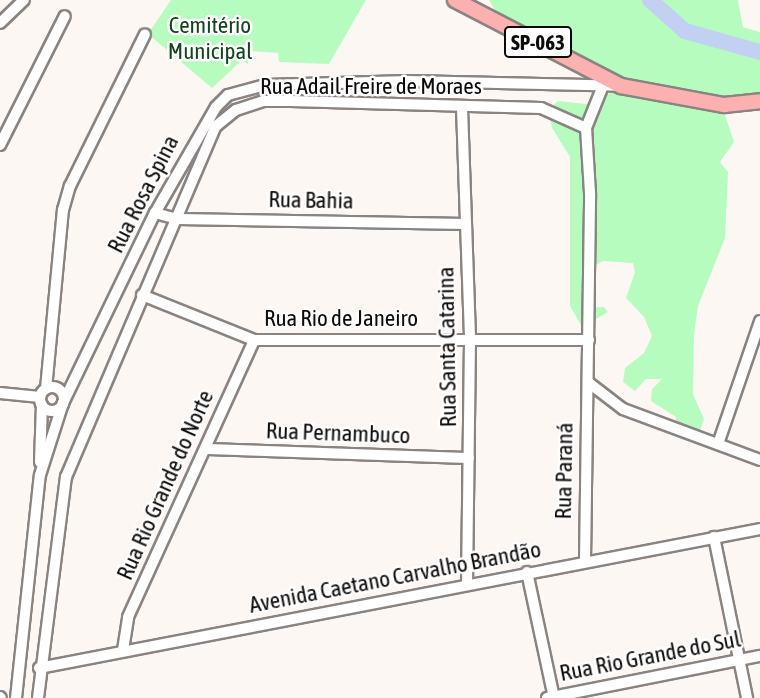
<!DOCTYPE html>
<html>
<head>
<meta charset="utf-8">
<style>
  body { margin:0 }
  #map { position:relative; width:760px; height:698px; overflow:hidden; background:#fdf7f4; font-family:"Asap Condensed",sans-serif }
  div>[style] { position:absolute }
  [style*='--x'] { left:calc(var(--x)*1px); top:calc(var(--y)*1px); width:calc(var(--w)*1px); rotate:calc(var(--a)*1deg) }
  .green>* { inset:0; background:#b7fcbf }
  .river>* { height:16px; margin:-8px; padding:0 8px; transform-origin:8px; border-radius:8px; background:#c2d1f1 }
  .roads { filter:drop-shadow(2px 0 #898481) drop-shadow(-2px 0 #898481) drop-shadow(0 2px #898481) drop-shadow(0 -2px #898481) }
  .minor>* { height:10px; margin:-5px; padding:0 5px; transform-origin:5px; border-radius:5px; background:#fff }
  .minor>.ring { margin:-5px; padding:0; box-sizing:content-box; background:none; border:10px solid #fff; border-radius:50% }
  .major>* { height:14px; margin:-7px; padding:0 7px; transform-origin:7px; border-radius:7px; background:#fcb0b0 }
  span { translate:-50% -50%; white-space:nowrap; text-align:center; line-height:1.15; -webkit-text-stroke:5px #fff; paint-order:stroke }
  .shield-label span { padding:2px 5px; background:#fff; border:2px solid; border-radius:5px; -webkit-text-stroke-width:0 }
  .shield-label { font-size:21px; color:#0d0b0a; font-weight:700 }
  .park-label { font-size:23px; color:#10461d }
  .street-label { font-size:23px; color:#0d0b0a }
</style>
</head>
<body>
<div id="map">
  <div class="green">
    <div style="clip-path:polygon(171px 0,366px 0,329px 64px,279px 62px,278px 53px,249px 51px,248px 64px,241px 61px,212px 88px,148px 34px)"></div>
    <div style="clip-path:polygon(489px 0,738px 0,743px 27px,760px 32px,760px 99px,729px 108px,725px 115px,734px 142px,720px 162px,728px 172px,725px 238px,698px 306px,694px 334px,693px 394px,704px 419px,699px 434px,676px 423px,676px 417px,651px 401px,652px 389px,662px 379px,646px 379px,635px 391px,623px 382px,625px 368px,644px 353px,652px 336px,644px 317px,626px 298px,635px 272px,633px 263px,603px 261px,586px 271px,581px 290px,587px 308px,604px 307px,608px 312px,582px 327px,570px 306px,570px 157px,552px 128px,548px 110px,558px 101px,586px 104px,618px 90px,500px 19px)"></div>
  </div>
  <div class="river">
    <div style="--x:650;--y:0;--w:47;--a:41.5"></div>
    <div style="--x:685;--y:31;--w:78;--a:15.6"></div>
  </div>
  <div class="roads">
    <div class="minor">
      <div style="--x:0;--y:23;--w:33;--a:-44"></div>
      <div style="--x:462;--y:108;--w:232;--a:88"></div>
      <div style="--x:470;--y:340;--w:245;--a:90.7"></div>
      <div style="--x:0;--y:145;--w:144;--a:-63.3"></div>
      <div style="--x:155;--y:213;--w:24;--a:15"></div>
      <div style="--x:178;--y:219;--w:288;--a:1"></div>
      <div style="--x:142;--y:295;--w:121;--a:21.9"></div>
      <div style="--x:254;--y:340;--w:335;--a:0"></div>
      <div style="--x:589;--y:383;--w:43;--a:37.4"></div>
      <div style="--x:623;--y:409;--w:146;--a:20.4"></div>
      <div class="ring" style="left:40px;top:387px;width:14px;height:14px"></div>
      <div style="--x:46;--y:389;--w:180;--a:-84.6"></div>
      <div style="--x:63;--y:210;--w:25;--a:-74"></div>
      <div style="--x:70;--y:186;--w:169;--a:-63.7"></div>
      <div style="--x:0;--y:393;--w:40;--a:5.7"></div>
      <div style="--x:718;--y:444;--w:130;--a:-71.1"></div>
      <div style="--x:206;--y:449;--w:263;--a:2"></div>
      <div style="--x:40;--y:462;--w:57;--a:-88"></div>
      <div style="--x:714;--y:537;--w:164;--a:78.4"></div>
      <div style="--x:585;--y:561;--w:368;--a:-89.2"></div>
      <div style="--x:590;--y:193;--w:65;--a:-93.5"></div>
      <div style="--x:586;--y:128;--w:43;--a:-68.2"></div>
      <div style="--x:527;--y:572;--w:129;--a:77.9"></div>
      <div style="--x:123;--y:650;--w:33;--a:-81"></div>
      <div style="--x:128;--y:617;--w:304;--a:-65.5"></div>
      <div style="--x:39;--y:668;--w:734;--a:-10.91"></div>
      <div style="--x:0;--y:697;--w:1;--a:45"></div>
      <div style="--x:16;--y:698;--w:224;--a:-83.9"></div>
      <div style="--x:40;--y:475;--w:76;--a:-72.3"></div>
      <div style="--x:63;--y:403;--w:211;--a:-64.2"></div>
      <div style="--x:155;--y:213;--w:122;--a:-60.1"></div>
      <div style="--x:216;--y:107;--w:17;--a:-45"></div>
      <div style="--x:228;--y:95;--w:39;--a:-15"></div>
      <div style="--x:266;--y:85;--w:142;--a:-1.6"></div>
      <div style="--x:408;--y:81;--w:213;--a:1.3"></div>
      <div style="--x:38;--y:698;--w:223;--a:-82.8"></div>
      <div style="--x:66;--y:477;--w:382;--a:-66.9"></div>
      <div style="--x:216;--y:126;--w:26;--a:-39"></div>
      <div style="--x:236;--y:110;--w:28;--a:-18"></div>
      <div style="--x:263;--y:101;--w:28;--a:0"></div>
      <div style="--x:291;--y:101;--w:250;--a:1.6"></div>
      <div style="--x:541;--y:108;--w:49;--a:24"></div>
      <div style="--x:547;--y:698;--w:217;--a:-11.2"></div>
    </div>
    <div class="major">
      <div style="--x:455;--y:0;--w:187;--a:27.4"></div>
      <div style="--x:621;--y:86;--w:105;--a:10.5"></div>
      <div style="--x:724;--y:105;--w:36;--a:-6"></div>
    </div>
  </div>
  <div class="shield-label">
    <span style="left:538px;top:42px">SP-063</span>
  </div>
  <div class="park-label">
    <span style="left:210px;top:38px">Cemitério<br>Municipal</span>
  </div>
  <div class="street-label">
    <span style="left:371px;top:86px">Rua Adail Freire de Moraes</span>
    <span style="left:143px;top:194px;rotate:-63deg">Rua Rosa Spina</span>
    <span style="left:311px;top:200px;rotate:1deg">Rua Bahia</span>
    <span style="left:341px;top:318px">Rua Rio de Janeiro</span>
    <span style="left:447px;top:347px;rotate:-91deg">Rua Santa Catarina</span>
    <span style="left:338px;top:433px;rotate:2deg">Rua Pernambuco</span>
    <span style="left:564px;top:471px;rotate:-89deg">Rua Paraná</span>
    <span style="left:165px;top:485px;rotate:-66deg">Rua Rio Grande do Norte</span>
    <span style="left:395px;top:577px;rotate:-11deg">Avenida Caetano Carvalho Brandão</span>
    <span style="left:650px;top:656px;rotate:-11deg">Rua Rio Grande do Sul</span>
  </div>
</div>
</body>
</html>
